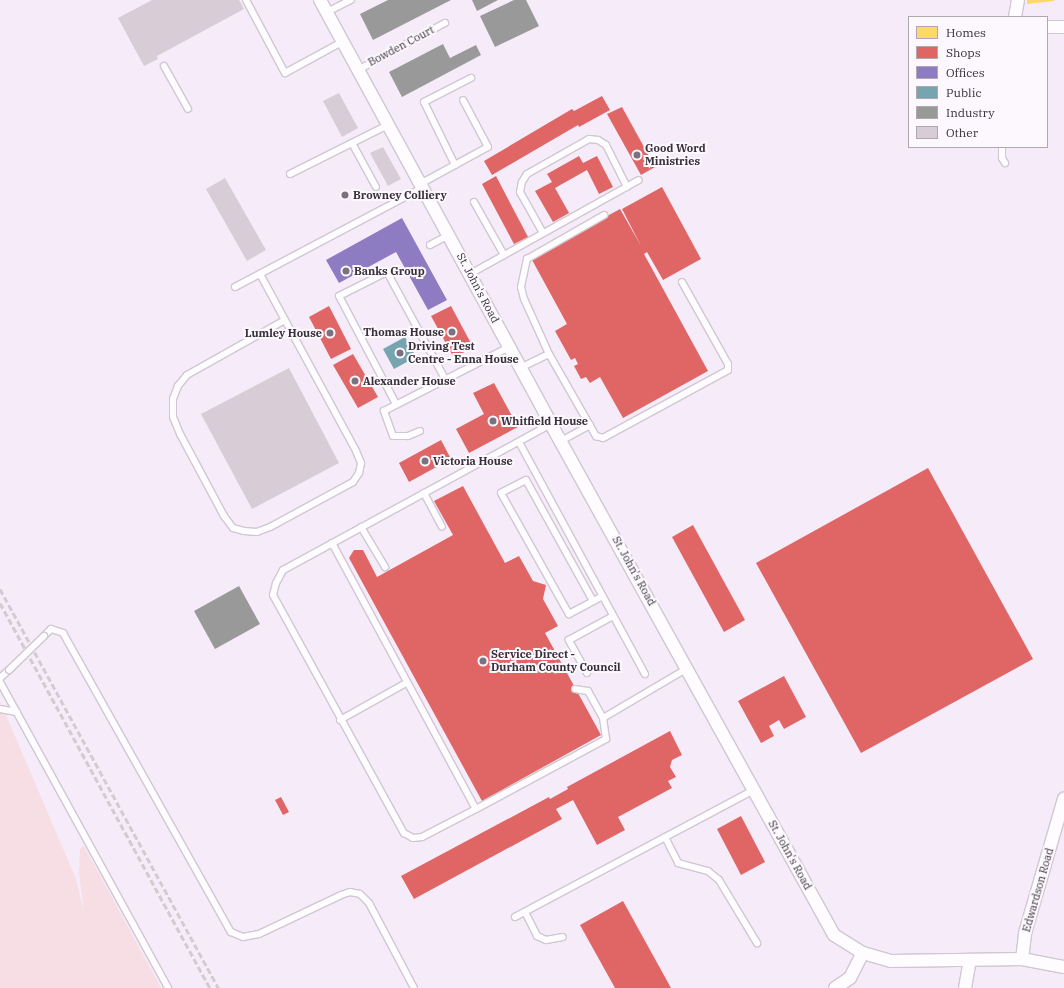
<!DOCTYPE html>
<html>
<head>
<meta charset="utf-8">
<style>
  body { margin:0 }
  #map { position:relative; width:1064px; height:988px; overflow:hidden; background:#f5ebf9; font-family:"IBM Plex Serif",serif }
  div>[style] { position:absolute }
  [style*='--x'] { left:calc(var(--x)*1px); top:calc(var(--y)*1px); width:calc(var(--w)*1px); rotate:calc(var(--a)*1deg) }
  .green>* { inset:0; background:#f6dee4 }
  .homes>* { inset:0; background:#ffd966 }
  .shops>* { inset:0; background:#e06666 }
  .offices>* { inset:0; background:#8e7cc3 }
  .public>* { inset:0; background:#76a5af }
  .industry>* { inset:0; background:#999 }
  .building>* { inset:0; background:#d8cdd6 }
  .roads { filter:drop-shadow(1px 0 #d0c7d2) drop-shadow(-1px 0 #d0c7d2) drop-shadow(0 1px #d0c7d2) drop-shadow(0 -1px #d0c7d2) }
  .service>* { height:6px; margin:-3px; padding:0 3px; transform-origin:3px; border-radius:3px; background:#fefcfe }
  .minor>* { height:12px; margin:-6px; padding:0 6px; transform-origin:6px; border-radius:6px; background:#fefcfe }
  .rail>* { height:3px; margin-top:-1.5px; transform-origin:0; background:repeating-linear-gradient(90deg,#d0ccd0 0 6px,transparent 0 9px) }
  .bridges { filter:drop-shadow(1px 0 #d0c7d2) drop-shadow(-1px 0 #d0c7d2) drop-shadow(0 1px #d0c7d2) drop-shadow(0 -1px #d0c7d2) }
  .service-bridge>* { height:6px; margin:-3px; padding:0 3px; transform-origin:3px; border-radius:3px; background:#fefcfe }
  .dots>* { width:11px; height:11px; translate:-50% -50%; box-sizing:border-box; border:2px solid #fcf8fd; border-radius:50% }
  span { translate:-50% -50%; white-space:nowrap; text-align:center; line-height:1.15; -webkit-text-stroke:4px #fcf8fd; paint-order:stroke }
  .street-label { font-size:11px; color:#38313b }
  .poi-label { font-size:11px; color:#38313b; font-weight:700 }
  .left { translate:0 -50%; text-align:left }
  .right { translate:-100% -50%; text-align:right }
  .legend { position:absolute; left:908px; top:16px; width:140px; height:132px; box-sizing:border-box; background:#fcf8fd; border:1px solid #aea8af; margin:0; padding:5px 7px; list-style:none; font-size:12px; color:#38313b }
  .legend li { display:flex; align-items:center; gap:8px; height:20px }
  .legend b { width:20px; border:1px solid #aea8af }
</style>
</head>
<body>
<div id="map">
  <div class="green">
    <div style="clip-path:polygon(0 701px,76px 879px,84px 913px,79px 872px,80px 849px,84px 846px,161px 988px,0 988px)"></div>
  </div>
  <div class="homes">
    <div style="clip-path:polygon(1027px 0,1054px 0,1054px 1px,1027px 4px)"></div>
  </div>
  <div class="shops">
    <div style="clip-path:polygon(602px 96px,610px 110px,579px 127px,578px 125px,492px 175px,484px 161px,572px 109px,574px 111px)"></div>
    <div style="clip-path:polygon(622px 107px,655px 167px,641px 175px,607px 114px)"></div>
    <div style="clip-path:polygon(579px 156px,583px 163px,597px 156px,613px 187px,599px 194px,587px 170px,555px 188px,569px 213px,553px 222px,535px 191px,552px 182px,547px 174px)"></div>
    <div style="clip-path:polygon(496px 176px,528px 237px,514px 244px,482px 184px)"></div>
    <div style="clip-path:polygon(662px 187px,701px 259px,663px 280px,647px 252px,644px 254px,708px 371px,623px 418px,600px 377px,590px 383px,586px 377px,581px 379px,574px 366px,578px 364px,575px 358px,571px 360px,555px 331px,567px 324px,531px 258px,620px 209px,641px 246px,622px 209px)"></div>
    <div style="clip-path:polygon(329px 306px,351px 349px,331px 359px,309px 317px)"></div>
    <div style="clip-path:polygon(451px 306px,473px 347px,454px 358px,431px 316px)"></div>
    <div style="clip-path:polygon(353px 354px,378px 397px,358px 408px,333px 365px)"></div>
    <div style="clip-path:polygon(494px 383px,518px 427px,469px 453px,456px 429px,484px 414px,473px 393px)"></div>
    <div style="clip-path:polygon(441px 440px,451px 459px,409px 482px,399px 463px)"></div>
    <div style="clip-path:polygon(928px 468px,1033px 659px,861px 753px,756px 563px)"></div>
    <div style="clip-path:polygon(463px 486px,505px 563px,519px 556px,533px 581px,546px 585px,543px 599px,558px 626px,545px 633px,601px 735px,482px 801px,349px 558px,354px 550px,363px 550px,377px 577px,453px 535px,434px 501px)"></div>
    <div style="clip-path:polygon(693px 525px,745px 620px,724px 632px,672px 537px)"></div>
    <div style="clip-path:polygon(784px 676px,806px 717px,784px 729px,779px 720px,769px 726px,774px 736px,761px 743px,738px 701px)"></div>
    <div style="clip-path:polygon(670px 731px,682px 755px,672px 760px,670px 767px,676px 777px,668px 781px,672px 788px,618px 817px,625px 830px,597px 845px,573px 800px,556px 809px,562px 819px,414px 899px,401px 876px,549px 797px,550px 799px,568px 789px,567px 787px)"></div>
    <div style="clip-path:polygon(281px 797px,289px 812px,283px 815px,275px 800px)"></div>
    <div style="clip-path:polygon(741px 816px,765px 862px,741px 875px,717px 829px)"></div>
    <div style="clip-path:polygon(623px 901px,671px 988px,615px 988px,580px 925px)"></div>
  </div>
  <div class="offices">
    <div style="clip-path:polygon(402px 218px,447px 300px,428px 310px,396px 252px,339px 283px,326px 260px)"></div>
  </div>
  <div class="public">
    <div style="clip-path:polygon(405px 337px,416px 357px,394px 369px,383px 349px)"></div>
  </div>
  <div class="industry">
    <div style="clip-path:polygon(388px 0,451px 0,373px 40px,360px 14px)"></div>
    <div style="clip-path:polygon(472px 0,498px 0,477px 11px)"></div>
    <div style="clip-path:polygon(514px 0,526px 0,539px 26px,495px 47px,480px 16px)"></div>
    <div style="clip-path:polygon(443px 44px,450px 58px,476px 45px,481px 55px,402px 97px,389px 72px)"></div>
    <div style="clip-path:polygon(239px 586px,260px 624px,215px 649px,194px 611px)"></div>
  </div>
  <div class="building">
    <div style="clip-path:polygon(152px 0,239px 0,244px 9px,157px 56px,158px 59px,144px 66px,118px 18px)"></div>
    <div style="clip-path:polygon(339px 93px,358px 128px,342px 137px,323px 101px)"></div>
    <div style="clip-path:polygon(383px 147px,401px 179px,388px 186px,370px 153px)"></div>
    <div style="clip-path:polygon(225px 178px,266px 250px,247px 261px,206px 189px)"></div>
    <div style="clip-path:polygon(289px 368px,339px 463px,252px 509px,201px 414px)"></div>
  </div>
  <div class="roads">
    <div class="service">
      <div style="--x:246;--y:0;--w:83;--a:61.9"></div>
      <div style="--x:285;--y:73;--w:65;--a:-28.5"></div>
      <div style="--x:327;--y:12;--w:27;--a:-27"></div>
      <div style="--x:164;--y:66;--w:49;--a:60.8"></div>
      <div style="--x:358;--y:70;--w:99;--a:-28.4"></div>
      <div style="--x:352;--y:143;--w:50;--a:61.4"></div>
      <div style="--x:1002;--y:147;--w:11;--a:90"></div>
      <div style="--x:1002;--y:158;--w:6;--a:59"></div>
      <div style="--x:455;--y:165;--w:70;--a:-116.2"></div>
      <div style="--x:424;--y:102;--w:53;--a:-27.1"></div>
      <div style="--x:290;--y:174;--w:110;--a:-26.6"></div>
      <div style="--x:420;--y:184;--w:77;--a:-28.6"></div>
      <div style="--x:488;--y:147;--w:53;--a:-118"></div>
      <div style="--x:474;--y:202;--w:61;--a:60.5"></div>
      <div style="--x:543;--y:233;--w:47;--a:-119.3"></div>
      <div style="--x:520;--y:192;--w:10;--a:-79"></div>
      <div style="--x:522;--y:182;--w:9;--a:-58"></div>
      <div style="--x:527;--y:174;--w:71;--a:-29.4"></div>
      <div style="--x:589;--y:139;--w:9;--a:6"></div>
      <div style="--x:598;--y:140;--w:9;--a:32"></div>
      <div style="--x:606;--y:145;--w:47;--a:63.4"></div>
      <div style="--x:430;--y:245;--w:21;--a:-28"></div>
      <div style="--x:260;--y:274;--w:201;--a:61.5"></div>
      <div style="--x:356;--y:451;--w:13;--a:67"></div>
      <div style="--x:361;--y:463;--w:10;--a:101"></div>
      <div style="--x:359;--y:473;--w:11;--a:124"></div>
      <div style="--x:353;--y:482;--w:94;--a:151.5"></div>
      <div style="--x:270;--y:527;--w:14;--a:159"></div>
      <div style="--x:257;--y:532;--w:13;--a:-176"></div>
      <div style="--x:244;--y:531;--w:11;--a:-165"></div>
      <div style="--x:233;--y:528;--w:15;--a:-127"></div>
      <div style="--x:224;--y:516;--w:93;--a:-118.2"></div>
      <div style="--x:180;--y:434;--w:18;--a:-112"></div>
      <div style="--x:173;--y:417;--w:18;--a:-90"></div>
      <div style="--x:173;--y:399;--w:14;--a:-69"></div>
      <div style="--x:178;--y:386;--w:14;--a:-51"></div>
      <div style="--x:187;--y:375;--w:112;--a:-29.3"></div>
      <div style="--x:470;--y:274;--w:193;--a:-29.1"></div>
      <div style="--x:235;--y:287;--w:212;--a:-27.9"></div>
      <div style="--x:549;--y:354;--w:95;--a:60.2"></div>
      <div style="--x:596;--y:436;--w:7;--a:16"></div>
      <div style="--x:603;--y:438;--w:142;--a:-28.5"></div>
      <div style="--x:728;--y:370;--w:6;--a:-90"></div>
      <div style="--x:728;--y:364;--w:94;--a:-119.3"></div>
      <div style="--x:520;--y:368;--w:32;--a:-26"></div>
      <div style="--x:549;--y:354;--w:60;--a:-114.4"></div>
      <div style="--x:524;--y:299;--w:12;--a:-104"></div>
      <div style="--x:521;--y:287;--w:29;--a:-78"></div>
      <div style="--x:527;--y:259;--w:89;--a:-29.7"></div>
      <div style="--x:396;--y:404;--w:122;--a:-117.8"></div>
      <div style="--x:339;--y:296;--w:54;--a:-26.6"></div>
      <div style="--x:387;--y:272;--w:122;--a:61.5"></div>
      <div style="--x:551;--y:424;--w:305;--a:151.4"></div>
      <div style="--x:283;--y:570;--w:15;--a:118"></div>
      <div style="--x:276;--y:583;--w:12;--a:104"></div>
      <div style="--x:273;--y:595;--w:272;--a:61.2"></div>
      <div style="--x:404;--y:833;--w:10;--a:29"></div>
      <div style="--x:413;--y:838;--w:9;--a:-6"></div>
      <div style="--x:422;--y:837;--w:61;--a:-27.4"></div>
      <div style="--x:476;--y:809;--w:148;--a:-28.3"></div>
      <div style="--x:606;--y:739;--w:21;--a:-98"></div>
      <div style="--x:420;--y:431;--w:13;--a:157"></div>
      <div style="--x:408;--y:436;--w:15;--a:180"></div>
      <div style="--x:393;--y:436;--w:27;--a:-110"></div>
      <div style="--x:384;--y:411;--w:140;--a:-27.1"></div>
      <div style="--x:561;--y:441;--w:33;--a:-29"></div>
      <div style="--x:519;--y:442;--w:264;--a:61.5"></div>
      <div style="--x:424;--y:493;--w:38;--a:62"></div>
      <div style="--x:361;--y:527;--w:47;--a:59"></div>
      <div style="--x:332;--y:543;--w:302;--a:61.6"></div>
      <div style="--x:593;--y:601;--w:138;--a:-119"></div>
      <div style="--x:526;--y:480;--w:28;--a:153"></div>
      <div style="--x:501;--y:493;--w:139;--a:60.7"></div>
      <div style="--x:569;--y:614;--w:38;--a:-28"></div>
      <div style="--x:44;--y:636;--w:10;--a:-45"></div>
      <div style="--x:51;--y:629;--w:13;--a:18"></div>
      <div style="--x:63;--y:633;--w:343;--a:60.7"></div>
      <div style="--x:231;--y:932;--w:13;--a:23"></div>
      <div style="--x:243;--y:937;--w:16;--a:-11"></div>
      <div style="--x:259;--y:934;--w:91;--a:-25.4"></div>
      <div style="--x:341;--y:895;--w:9;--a:-18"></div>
      <div style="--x:350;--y:892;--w:10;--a:11"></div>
      <div style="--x:360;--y:894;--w:13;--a:45"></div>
      <div style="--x:369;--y:903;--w:96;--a:62.1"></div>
      <div style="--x:587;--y:673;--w:38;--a:-119"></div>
      <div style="--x:569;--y:640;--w:50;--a:-28.6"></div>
      <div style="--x:0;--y:678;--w:12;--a:-42"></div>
      <div style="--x:0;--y:682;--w:349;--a:61.2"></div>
      <div style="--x:575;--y:689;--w:13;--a:9"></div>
      <div style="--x:588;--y:691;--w:31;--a:61"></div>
      <div style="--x:603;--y:718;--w:99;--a:-30.5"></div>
      <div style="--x:0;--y:709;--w:17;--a:10"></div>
      <div style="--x:340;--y:720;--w:76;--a:-29.3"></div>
      <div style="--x:665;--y:837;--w:29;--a:63"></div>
      <div style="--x:678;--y:863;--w:31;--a:15"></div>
      <div style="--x:708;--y:871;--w:14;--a:39"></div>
      <div style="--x:719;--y:880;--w:74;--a:58.9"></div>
      <div style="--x:525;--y:912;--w:27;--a:63"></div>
      <div style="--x:537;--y:936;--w:10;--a:24"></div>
      <div style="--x:546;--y:940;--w:17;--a:-10"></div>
      <div style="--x:515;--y:917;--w:271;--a:-28"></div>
    </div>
    <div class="minor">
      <div style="--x:320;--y:0;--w:475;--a:61.4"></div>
      <div style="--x:547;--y:417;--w:592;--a:61.01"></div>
      <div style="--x:834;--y:935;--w:34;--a:32"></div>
      <div style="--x:863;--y:953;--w:29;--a:16"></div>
      <div style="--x:891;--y:961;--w:131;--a:-0.9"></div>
      <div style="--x:1022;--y:959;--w:43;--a:10.8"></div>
      <div style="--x:1015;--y:17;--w:17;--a:-80"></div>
      <div style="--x:1047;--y:27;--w:17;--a:0"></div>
      <div style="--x:1022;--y:959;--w:26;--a:-83"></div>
      <div style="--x:1025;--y:933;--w:140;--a:-73.8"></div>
      <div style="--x:835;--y:988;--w:18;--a:-34"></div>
      <div style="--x:850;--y:978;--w:28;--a:-63"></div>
      <div style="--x:965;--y:988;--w:27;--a:-80"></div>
    </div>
  </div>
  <div class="rail">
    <div style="--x:0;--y:589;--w:455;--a:61.3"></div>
    <div style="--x:0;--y:603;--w:439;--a:61.4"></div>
  </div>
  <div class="bridges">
    <div class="service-bridge">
      <div style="--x:9;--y:670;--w:49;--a:-44.2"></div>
    </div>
  </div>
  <div class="dots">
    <div style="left:637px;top:155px;background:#7a727e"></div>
    <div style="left:345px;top:195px;background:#7a727e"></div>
    <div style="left:346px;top:271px;background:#7a727e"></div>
    <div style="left:452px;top:332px;background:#7a727e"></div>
    <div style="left:330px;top:333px;background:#7a727e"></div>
    <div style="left:400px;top:353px;background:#7a727e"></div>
    <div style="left:355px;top:381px;background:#7a727e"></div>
    <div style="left:493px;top:421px;background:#7a727e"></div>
    <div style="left:425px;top:461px;background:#7a727e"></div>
    <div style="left:483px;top:661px;background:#7a727e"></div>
  </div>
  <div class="street-label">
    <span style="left:401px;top:46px;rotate:-28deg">Bowden Court</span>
    <span style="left:478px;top:288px;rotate:62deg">St. John's Road</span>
    <span style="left:634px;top:571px;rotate:61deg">St. John's Road</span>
    <span style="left:790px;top:855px;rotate:61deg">St. John's Road</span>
    <span style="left:1038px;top:890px;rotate:-74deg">Edwardson Road</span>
  </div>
  <div class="poi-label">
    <span class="left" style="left:645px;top:155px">Good Word<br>Ministries</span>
    <span class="left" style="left:353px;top:195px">Browney Colliery</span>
    <span class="left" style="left:354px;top:271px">Banks Group</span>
    <span class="right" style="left:444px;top:332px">Thomas House</span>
    <span class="right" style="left:322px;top:333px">Lumley House</span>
    <span class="left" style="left:408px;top:353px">Driving Test<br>Centre - Enna House</span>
    <span class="left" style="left:363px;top:381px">Alexander House</span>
    <span class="left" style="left:501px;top:421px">Whitfield House</span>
    <span class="left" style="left:433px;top:461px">Victoria House</span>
    <span class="left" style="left:491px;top:661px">Service Direct -<br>Durham County Council</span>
  </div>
  <ul class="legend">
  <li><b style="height:11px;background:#ffd966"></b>Homes</li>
  <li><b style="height:11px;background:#e06666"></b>Shops</li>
  <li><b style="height:11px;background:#8e7cc3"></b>Offices</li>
  <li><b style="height:11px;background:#76a5af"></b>Public</li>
  <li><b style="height:11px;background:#999"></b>Industry</li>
  <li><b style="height:11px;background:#d8cdd6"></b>Other</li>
  </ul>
</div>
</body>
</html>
